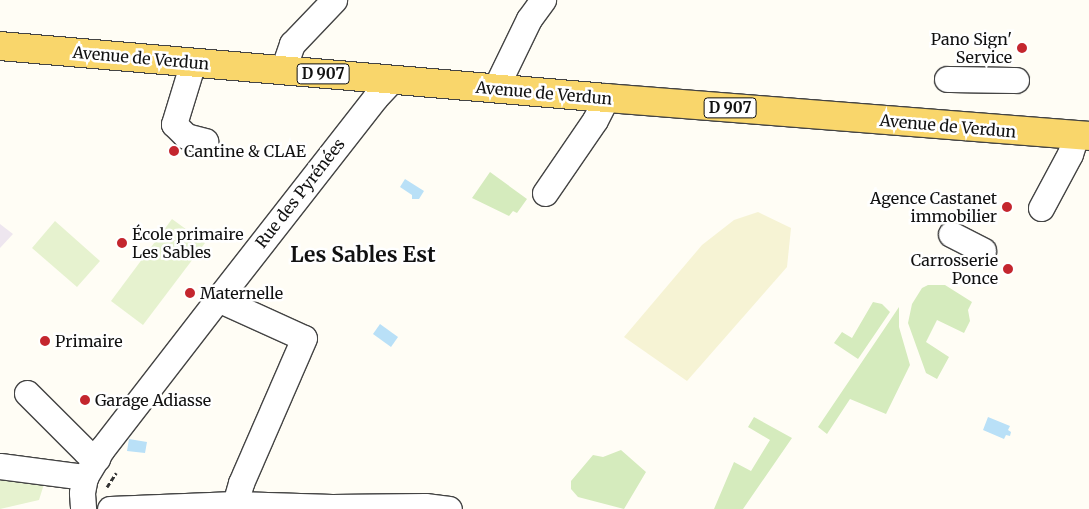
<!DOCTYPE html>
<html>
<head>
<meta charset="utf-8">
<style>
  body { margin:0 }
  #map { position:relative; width:1089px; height:509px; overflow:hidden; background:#fffdf5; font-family:Merriweather,serif }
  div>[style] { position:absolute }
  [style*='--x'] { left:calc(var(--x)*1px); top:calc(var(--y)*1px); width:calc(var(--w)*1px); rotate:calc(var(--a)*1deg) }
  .industrial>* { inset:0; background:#eee6ef }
  .farmland>* { inset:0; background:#f6f3d4 }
  .green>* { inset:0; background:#d5ebbd }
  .pitch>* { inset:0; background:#e6f2cf }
  .water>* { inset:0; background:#b9e0f7 }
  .path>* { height:3px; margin-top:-1.5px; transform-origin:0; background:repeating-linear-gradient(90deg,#333 0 5px,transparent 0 7.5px) }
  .roads { filter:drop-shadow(1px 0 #444) drop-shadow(-1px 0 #444) drop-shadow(0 1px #444) drop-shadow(0 -1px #444) }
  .minor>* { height:25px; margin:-12.5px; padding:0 12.5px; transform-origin:12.5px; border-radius:12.5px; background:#fff }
  .major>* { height:28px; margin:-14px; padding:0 14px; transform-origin:14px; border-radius:14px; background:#f9d66b }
  .dots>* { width:14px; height:14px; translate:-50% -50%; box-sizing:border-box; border:2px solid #fff; border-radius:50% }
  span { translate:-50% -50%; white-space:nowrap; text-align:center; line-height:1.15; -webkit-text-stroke:5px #fff; paint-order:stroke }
  .shield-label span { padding:1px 4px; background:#fff; border:1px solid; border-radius:4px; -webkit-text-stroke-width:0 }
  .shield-label { font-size:15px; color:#111; font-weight:700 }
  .poi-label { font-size:16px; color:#111 }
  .right { translate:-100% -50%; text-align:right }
  .left { translate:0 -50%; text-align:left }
  .street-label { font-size:16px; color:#111 }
  .district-label { font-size:21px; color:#111; font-weight:700 }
</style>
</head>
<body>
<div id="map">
  <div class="industrial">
    <div style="clip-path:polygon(0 224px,13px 234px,0 248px)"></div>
  </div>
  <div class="farmland">
    <div style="clip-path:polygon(758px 212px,791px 228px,787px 267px,687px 381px,624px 337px,702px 245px,734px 220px)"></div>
  </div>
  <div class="green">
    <div style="clip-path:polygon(490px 172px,527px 199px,517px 213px,513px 211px,509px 216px,472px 198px)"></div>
    <div style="clip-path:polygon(928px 285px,945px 285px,972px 302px,968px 310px,970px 321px,964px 333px,937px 320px,926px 342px,949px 357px,937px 379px,926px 373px,908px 323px,912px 304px,922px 288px)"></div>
    <div style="clip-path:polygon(873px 302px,882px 304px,890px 312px,858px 359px,834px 343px,842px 332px,852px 338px)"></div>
    <div style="clip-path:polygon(899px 307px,899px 327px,910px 365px,886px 414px,850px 399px,827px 434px,818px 427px)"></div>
    <div style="clip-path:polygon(754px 417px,792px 438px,743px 509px,714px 509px,734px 462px,751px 471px,770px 440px,748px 427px)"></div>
    <div style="clip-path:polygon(621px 450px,646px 472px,624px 509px,578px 497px,571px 489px,571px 481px,593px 455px,603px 457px)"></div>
  </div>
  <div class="pitch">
    <div style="clip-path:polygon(172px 219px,205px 243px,143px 325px,111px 301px)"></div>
    <div style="clip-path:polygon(55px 221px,100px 261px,77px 287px,32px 248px)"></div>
    <div style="clip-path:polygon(0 480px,44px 484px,39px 500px,0 509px)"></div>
  </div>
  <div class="water">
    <div style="clip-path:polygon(405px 179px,424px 191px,419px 199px,412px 199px,412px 195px,400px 187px)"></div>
    <div style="clip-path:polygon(380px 324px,398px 337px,391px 347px,373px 334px)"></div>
    <div style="clip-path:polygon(988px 417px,1010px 426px,1008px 430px,1011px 432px,1010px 436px,1006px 435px,1004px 439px,983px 430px)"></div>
    <div style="clip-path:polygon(129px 439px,147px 442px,145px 453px,127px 451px)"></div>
  </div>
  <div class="path">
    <div style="--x:107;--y:487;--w:17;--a:-57"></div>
  </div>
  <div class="roads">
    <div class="minor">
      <div style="--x:193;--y:62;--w:65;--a:107"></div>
      <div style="--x:174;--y:124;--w:17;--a:45"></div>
      <div style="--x:186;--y:136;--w:20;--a:15"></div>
      <div style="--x:283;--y:70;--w:28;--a:-71"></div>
      <div style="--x:292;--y:44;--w:61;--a:-46.3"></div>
      <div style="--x:947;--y:79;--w:69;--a:0.8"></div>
      <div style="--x:495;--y:89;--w:78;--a:-64.1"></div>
      <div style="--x:529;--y:19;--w:24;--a:-54"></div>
      <div style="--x:545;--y:193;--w:88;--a:-55.6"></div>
      <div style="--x:595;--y:120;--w:25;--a:-63"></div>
      <div style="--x:1041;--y:208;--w:61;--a:-61.8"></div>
      <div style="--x:1070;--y:154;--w:20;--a:-72"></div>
      <div style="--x:951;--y:234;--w:36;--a:27"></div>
      <div style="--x:218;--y:299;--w:94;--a:24.4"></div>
      <div style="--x:304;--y:338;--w:158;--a:113.5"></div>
      <div style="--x:241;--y:483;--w:22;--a:106"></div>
      <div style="--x:27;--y:393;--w:83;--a:45"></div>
      <div style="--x:86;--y:452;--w:13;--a:29"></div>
      <div style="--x:0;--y:466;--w:86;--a:7.4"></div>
      <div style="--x:85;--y:477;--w:16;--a:101"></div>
      <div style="--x:82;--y:493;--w:16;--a:86"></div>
      <div style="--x:85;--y:477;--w:33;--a:-59"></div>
      <div style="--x:102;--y:449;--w:190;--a:-52.3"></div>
      <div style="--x:218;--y:299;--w:255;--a:-52"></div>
      <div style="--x:375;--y:98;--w:25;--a:-47"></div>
      <div style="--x:110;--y:509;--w:125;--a:-2.3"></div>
      <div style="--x:235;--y:504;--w:97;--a:1.8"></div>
      <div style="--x:332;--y:507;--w:93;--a:-0.6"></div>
      <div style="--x:425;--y:506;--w:24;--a:7"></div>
    </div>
    <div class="major">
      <div style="--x:0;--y:46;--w:608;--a:4.9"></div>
      <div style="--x:606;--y:98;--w:484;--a:4.5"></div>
    </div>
  </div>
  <div class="dots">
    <div style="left:1022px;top:48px;background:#c4262e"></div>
    <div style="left:174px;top:151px;background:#c4262e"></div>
    <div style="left:1007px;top:207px;background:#c4262e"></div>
    <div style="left:122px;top:243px;background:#c4262e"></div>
    <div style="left:1008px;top:269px;background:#c4262e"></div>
    <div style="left:190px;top:293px;background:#c4262e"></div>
    <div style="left:45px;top:341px;background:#c4262e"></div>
    <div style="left:85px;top:400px;background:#c4262e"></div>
  </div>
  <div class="shield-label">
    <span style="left:323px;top:74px">D 907</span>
    <span style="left:730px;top:108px">D 907</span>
  </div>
  <div class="poi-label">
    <span class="right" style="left:1012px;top:48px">Pano Sign'<br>Service</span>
    <span class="left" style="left:184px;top:151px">Cantine &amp; CLAE</span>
    <span class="right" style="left:997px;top:207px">Agence Castanet<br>immobilier</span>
    <span class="left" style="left:132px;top:243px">École primaire<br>Les Sables</span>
    <span class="right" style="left:998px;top:269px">Carrosserie<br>Ponce</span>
    <span class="left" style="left:200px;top:293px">Maternelle</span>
    <span class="left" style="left:55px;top:341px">Primaire</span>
    <span class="left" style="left:95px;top:400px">Garage Adiasse</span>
  </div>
  <div class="street-label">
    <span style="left:141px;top:58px;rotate:5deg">Avenue de Verdun</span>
    <span style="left:544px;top:93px;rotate:5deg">Avenue de Verdun</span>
    <span style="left:948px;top:126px;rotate:5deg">Avenue de Verdun</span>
    <span style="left:300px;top:193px;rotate:-52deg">Rue des Pyrénées</span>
  </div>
  <div class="district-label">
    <span style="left:363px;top:255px">Les Sables Est</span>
  </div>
</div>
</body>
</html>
